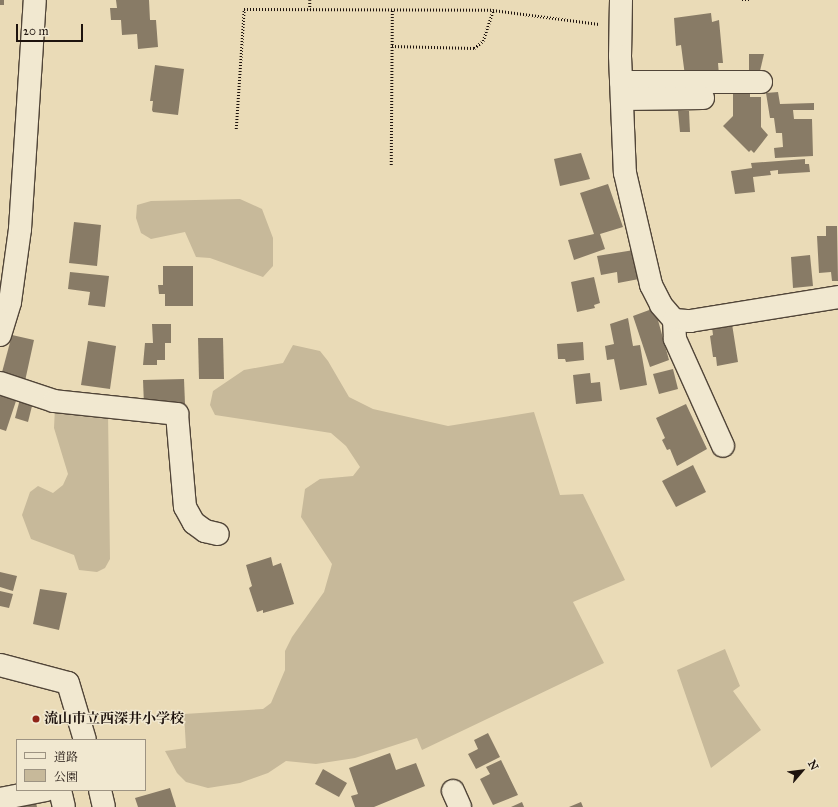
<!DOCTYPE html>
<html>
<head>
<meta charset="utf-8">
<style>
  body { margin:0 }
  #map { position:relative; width:838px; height:807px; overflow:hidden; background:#eadbb7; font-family:"IM FELL Great Primer","Noto Serif JP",serif }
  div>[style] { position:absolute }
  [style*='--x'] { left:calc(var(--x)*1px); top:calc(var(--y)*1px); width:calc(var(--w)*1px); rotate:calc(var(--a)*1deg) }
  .green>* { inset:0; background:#c7b99a }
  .building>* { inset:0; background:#887b66 }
  .path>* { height:2.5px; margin-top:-1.25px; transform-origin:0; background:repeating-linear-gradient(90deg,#1e130e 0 1px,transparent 0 3px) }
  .roads { filter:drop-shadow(1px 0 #514538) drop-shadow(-1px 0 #514538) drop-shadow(0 1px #514538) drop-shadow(0 -1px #514538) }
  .minor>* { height:22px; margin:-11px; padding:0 11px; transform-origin:11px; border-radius:11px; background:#f1e8d0 }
  .dots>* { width:11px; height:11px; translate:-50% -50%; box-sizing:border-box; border:2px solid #f1e8d0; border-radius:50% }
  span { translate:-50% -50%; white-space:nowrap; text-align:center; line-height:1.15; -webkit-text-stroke:3px #f1e8d0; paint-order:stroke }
  .poi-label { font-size:14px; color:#1e130e; font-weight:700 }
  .left { translate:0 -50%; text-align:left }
  .legend { position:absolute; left:16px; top:739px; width:130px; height:52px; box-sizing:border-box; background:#f1e8d0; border:1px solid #9d9382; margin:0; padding:5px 7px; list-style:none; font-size:12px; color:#1e130e }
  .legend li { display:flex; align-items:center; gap:8px; height:20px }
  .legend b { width:20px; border:1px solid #9d9382 }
  .north { position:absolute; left:782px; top:751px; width:40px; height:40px; -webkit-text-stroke:3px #f1e8d0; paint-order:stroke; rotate:62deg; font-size:11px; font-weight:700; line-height:16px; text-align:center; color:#1e130e }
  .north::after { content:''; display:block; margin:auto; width:14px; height:18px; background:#1e130e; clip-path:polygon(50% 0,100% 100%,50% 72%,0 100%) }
  .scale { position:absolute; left:16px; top:24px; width:67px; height:18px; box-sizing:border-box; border:2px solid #1e130e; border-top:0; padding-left:5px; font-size:12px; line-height:14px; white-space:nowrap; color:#1e130e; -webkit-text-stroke:3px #f1e8d0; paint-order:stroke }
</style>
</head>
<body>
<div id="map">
  <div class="green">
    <div style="clip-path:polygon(240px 199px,262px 209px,273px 238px,273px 266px,263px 277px,210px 258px,196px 257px,185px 232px,151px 239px,141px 233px,136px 218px,137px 205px,151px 201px)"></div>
    <div style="clip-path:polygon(293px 345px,320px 351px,328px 361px,349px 397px,373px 409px,448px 426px,534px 412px,560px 495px,583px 494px,625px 580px,573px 602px,604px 663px,422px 750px,417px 738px,355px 758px,316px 764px,286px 761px,268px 773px,240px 783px,208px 788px,186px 782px,177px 773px,165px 751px,186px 748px,184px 714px,263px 709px,271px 703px,285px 670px,285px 651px,292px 637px,324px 592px,332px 564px,301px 517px,305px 489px,320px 479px,353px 476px,360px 467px,346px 446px,331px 433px,215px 415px,210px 405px,213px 391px,244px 370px,283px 363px)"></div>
    <div style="clip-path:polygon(55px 407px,108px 412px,110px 559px,105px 568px,97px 572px,79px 570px,74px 555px,31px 539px,22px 515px,30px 492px,38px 486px,53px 493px,63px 485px,68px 474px,54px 428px)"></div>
    <div style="clip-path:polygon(725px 649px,740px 686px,733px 691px,761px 730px,711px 768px,677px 670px)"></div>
  </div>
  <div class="building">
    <div style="clip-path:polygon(0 0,4px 0,4px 5px,0 5px)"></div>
    <div style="clip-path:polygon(116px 0,149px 0,150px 20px,156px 20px,158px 47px,138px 49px,137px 34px,122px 35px,121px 20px,111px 20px,110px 8px,117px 8px)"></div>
    <div style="clip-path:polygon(711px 13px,712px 22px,719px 20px,723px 63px,718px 63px,719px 75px,685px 76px,681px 45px,676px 46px,674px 18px)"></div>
    <div style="clip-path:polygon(749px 54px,764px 54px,760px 71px,749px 71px)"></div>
    <div style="clip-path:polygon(155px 65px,184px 69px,178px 115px,153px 112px,152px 110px,153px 101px,150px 101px)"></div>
    <div style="clip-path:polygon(778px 92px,780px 104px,814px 103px,814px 110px,793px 110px,794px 119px,812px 119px,813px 156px,775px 158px,774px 148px,783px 147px,782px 133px,776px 133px,774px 118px,770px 118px,766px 93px)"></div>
    <div style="clip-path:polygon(733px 93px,750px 93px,750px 97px,761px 97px,761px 127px,768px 135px,754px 153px,751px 150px,749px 152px,723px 126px,733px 116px)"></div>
    <div style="clip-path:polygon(678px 111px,689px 111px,690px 132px,680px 132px)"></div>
    <div style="clip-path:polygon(581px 153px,590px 179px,560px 186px,554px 159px)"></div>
    <div style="clip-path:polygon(805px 159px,805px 164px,809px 164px,810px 172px,778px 174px,778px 170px,770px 171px,771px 175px,753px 177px,755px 192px,735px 194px,731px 171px,752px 168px,751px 163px)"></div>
    <div style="clip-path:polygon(608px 184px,623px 227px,600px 234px,605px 249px,574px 260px,568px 240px,594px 234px,580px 193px)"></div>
    <div style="clip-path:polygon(74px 222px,101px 225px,97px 266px,69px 263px)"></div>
    <div style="clip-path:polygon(826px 226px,837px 226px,838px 281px,832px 281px,831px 272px,819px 273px,817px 236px,826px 236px)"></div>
    <div style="clip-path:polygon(634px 250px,639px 279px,618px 283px,617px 272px,601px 275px,597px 256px)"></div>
    <div style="clip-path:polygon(810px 255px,813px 286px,793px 288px,791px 257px)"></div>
    <div style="clip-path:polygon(163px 266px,193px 266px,193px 306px,165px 306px,165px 294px,159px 294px,158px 285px,163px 285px)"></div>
    <div style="clip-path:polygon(70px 272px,109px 276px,105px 307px,88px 305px,90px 292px,68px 289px)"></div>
    <div style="clip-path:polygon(594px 277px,600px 303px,594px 305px,595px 308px,577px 312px,571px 282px)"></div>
    <div style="clip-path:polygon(652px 309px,654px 314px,656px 313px,669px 360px,650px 367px,633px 316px)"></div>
    <div style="clip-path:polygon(628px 318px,633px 346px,640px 345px,647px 385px,620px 390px,614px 359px,607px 360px,605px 346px,614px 344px,610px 324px)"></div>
    <div style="clip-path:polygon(152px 324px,171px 324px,171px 343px,165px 343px,165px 360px,157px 360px,157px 365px,143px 365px,145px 343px,153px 343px)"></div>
    <div style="clip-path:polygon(732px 324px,738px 362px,717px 366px,716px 357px,713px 357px,710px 336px,713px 335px,712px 327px)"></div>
    <div style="clip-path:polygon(12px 335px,34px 340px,25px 381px,1px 376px)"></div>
    <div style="clip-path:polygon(198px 338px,223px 338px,224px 379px,199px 379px)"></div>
    <div style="clip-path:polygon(88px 341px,116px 346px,110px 389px,81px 385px)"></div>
    <div style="clip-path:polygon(583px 342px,584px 360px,566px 362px,565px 359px,558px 359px,557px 344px)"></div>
    <div style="clip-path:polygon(673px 369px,678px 389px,659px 394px,653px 374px)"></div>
    <div style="clip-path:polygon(590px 373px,591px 383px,600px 382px,602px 401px,576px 404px,573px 375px)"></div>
    <div style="clip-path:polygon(184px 379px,185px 404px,144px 405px,143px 380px)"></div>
    <div style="clip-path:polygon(0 395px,16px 401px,6px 431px,0 429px)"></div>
    <div style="clip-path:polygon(20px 399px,33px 402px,28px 422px,15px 418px)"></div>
    <div style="clip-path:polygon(686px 404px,707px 449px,677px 466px,670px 449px,667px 450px,662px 440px,665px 438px,656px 418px)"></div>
    <div style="clip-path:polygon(693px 465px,706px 492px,676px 507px,662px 481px)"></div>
    <div style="clip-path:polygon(271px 557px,273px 566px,281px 563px,294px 604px,263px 613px,263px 610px,257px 612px,249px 588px,252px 586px,246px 565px)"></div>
    <div style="clip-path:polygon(0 572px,17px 576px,13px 591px,0 587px)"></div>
    <div style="clip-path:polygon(40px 589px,67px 593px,59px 630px,33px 624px)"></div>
    <div style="clip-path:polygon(0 591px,13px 594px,9px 608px,0 606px)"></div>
    <div style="clip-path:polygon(488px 733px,500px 757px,476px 769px,468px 754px,478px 749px,474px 740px)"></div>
    <div style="clip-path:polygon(390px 753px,396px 770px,416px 763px,425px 786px,374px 807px,355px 807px,351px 796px,358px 794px,349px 768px)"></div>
    <div style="clip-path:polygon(501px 760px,518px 795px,493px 805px,480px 779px,490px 774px,486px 767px)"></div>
    <div style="clip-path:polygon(323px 769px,347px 783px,339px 797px,315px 784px)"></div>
    <div style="clip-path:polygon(170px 788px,176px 807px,138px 807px,135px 798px)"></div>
    <div style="clip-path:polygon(35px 798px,37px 807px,0 807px)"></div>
    <div style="clip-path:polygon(522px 802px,524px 807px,511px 807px)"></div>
    <div style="clip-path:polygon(581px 802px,583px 807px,569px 807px)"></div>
  </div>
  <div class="path">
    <div style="--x:310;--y:0;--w:9;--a:90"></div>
    <div style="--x:742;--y:0;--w:9;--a:0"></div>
    <div style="--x:392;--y:46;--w:82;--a:1.4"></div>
    <div style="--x:474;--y:48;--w:11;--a:-38"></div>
    <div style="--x:483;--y:41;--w:33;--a:-72"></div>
    <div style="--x:493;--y:10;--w:107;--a:7.5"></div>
    <div style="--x:236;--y:129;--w:120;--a:-86.2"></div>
    <div style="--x:244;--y:9;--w:249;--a:0.2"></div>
    <div style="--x:391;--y:165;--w:155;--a:-89.6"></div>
  </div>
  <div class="roads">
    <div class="minor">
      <div style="--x:621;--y:0;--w:56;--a:91"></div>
      <div style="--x:620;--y:56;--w:117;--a:87.6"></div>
      <div style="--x:625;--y:173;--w:115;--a:76.9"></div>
      <div style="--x:651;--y:285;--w:22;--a:63"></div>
      <div style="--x:661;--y:305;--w:20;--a:49"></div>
      <div style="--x:674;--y:320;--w:16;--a:4"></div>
      <div style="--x:690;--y:321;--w:150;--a:-9.2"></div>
      <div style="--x:621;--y:82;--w:140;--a:0"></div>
      <div style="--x:622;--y:99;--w:81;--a:-0.7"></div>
      <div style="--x:674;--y:320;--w:19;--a:87"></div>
      <div style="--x:675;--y:339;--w:117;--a:65.8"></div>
      <div style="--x:0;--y:335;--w:34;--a:-73"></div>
      <div style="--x:10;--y:302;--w:74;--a:-82.2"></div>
      <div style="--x:20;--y:229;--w:229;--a:-86.3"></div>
      <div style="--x:0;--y:383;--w:57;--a:18.4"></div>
      <div style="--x:54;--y:401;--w:124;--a:6"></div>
      <div style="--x:177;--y:414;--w:93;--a:85.1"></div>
      <div style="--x:185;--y:507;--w:18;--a:61"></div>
      <div style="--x:194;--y:523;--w:14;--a:36"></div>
      <div style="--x:205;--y:531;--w:13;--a:13"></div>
      <div style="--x:0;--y:665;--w:70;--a:14.8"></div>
      <div style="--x:68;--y:683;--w:59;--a:73.4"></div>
      <div style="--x:60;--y:790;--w:17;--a:77"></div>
      <div style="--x:100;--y:790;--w:17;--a:77"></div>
      <div style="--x:453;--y:791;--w:17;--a:66"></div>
      <div style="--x:0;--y:799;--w:47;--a:-11.1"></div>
    </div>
  </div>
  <div class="dots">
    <div style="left:36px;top:719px;background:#8f2418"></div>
  </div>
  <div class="poi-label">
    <span class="left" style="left:44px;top:719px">流山市立西深井小学校</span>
  </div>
  <ul class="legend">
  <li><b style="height:5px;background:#f1e8d0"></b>道路</li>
  <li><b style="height:11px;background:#c7b99a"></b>公園</li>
  </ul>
  <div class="north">N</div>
  <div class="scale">20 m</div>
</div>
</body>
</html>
